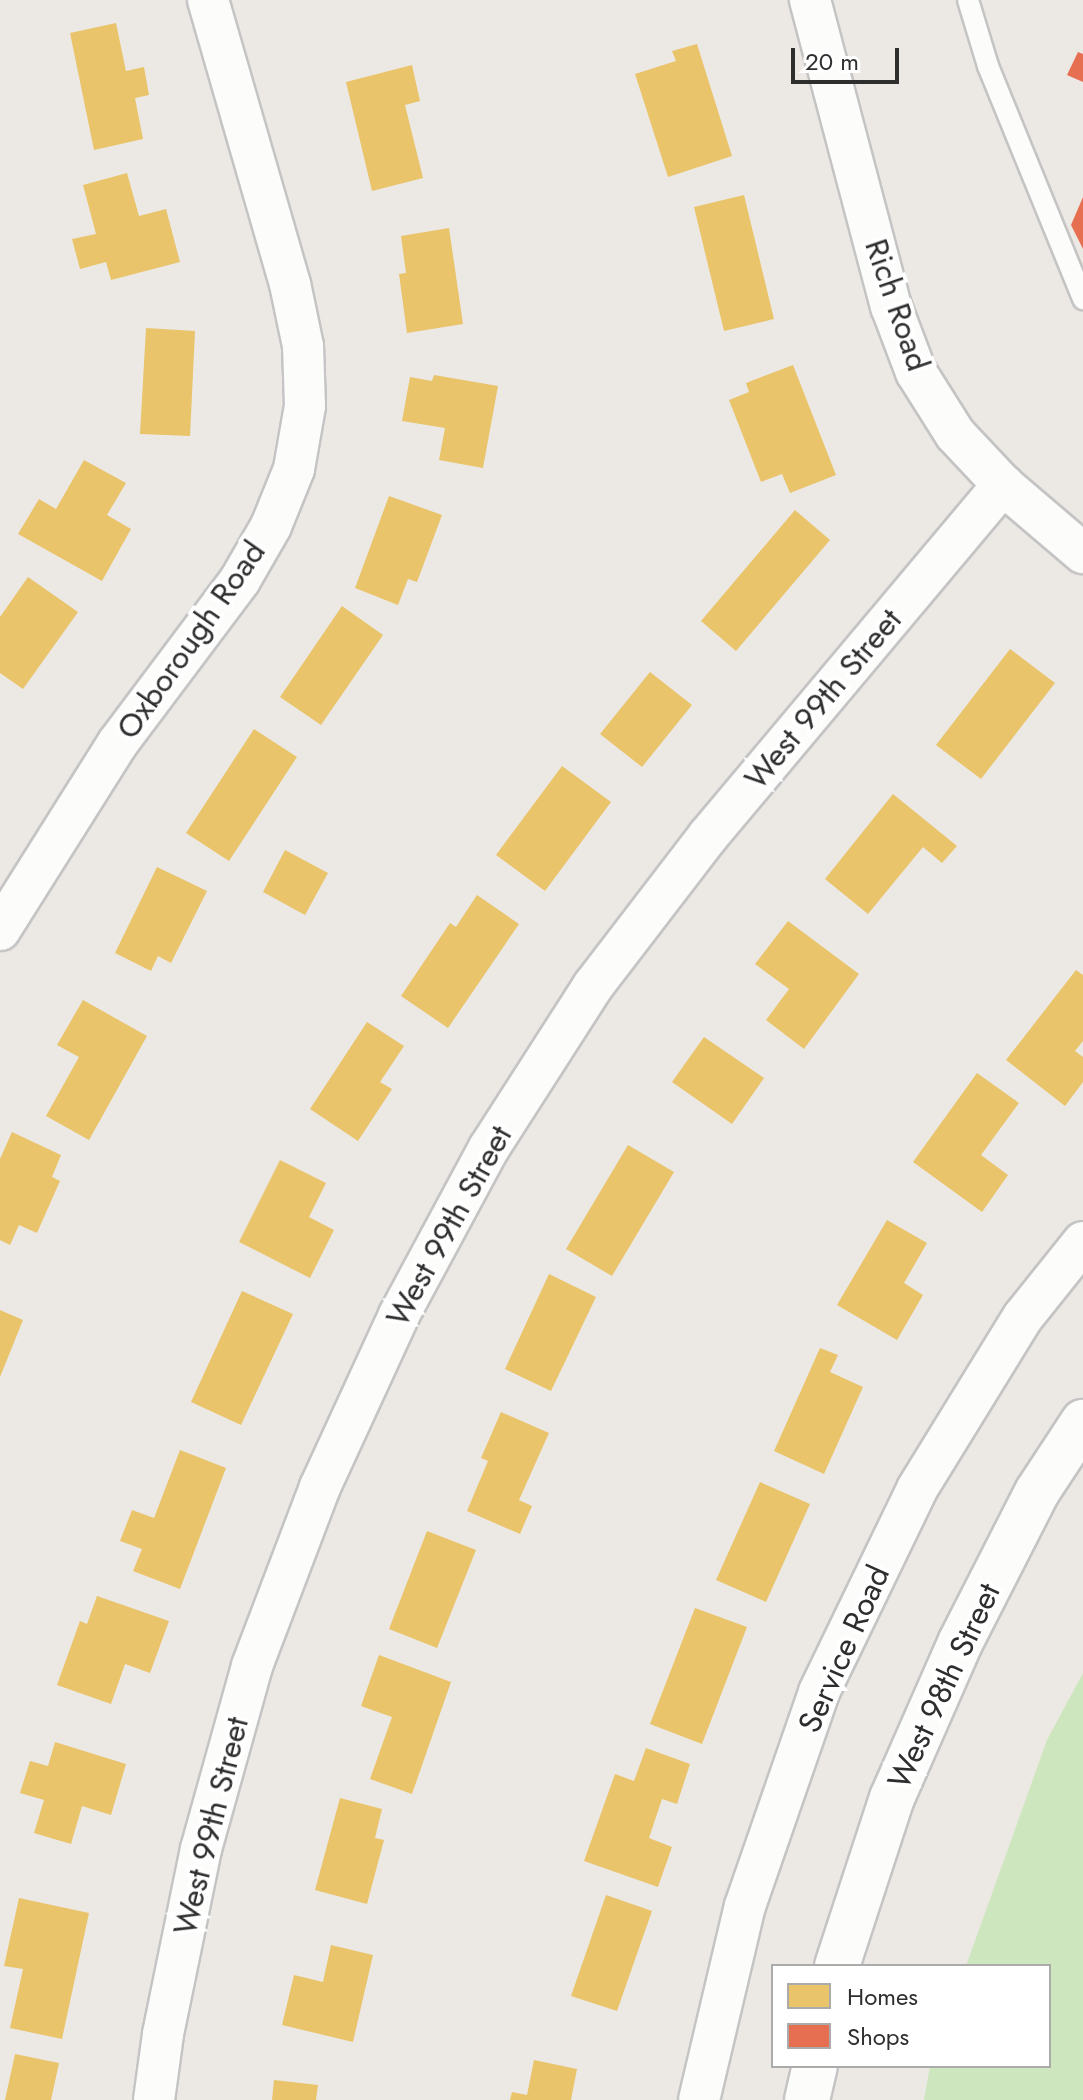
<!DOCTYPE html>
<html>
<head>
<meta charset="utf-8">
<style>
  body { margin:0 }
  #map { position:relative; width:1083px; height:2100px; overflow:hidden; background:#ece8e4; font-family:Jost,sans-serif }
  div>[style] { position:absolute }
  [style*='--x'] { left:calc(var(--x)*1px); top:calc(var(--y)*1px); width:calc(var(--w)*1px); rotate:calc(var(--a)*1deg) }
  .green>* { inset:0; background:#cee6be }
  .homes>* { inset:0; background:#e9c46a }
  .shops>* { inset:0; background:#e76f51 }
  .roads { filter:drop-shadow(2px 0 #c5c4c5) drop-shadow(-2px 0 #c5c4c5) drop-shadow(0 2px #c5c4c5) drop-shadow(0 -2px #c5c4c5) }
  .lane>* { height:20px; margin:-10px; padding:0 10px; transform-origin:10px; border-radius:10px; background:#fcfcfb }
  .street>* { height:40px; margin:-20px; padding:0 20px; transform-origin:20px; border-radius:20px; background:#fcfcfb }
  .secondary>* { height:44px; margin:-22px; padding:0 22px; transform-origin:22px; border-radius:22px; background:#fcfcfb }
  span { translate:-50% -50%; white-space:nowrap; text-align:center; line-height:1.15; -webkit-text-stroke:8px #fff; paint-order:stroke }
  .street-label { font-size:32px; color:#2e2e2e }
  .legend { position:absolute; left:771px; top:1964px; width:280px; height:104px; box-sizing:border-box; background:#fff; border:2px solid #ababab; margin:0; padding:10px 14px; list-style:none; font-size:24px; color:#2e2e2e }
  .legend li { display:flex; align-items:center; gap:16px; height:40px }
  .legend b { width:40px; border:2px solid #ababab }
  .scale { position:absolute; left:791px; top:48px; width:108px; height:36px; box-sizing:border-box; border:4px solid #2e2e2e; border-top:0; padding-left:10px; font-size:24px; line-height:28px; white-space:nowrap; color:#2e2e2e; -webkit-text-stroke:6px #fff; paint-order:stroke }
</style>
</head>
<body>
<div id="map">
  <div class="green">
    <div style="clip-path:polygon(1083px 1673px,1083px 2100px,924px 2100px,930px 2066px,1049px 2066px,1049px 1966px,966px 1966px,1047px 1740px)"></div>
  </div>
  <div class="homes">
    <div style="clip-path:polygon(116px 23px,126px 71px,144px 67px,149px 95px,135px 98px,143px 139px,94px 150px,70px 33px)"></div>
    <div style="clip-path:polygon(697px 44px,732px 156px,668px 177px,635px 74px,676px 61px,672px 51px)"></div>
    <div style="clip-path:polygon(412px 65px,420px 101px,405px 105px,423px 178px,372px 191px,346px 82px)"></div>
    <div style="clip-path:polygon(127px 173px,139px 216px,166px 209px,180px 262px,111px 280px,106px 262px,80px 269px,72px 239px,96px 234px,83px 185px)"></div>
    <div style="clip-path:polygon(744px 195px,774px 319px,724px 331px,694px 207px)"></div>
    <div style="clip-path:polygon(449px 228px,463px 324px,407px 333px,399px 274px,406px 273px,401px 236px)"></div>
    <div style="clip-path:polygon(146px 328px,195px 331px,190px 436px,140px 434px)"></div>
    <div style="clip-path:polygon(793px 365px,836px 475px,790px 493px,782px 474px,761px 482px,729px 400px,749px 392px,746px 383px)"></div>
    <div style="clip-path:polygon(434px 375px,498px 386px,483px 468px,439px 460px,445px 428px,402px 421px,410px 377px,432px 381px)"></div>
    <div style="clip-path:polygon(84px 460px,126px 483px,107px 515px,131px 529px,102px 581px,18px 534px,39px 499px,56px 509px)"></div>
    <div style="clip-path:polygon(389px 496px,442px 515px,417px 582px,408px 579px,398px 605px,355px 588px)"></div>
    <div style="clip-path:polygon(795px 510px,830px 540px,736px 651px,701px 621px)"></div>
    <div style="clip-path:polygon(28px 577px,78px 612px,23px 689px,0 673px,0 617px)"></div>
    <div style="clip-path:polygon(342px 606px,383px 635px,321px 725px,280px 697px)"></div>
    <div style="clip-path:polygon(1010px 649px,1055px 683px,981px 779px,936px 745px)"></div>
    <div style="clip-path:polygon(650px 672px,692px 705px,642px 767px,600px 734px)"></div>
    <div style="clip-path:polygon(254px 729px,297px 757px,229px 861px,186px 833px)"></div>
    <div style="clip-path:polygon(562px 766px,611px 802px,545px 891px,496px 855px)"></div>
    <div style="clip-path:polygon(893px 794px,957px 846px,942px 863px,923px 847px,868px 914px,825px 879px)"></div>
    <div style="clip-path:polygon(285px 850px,328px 873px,305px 915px,263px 892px)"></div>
    <div style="clip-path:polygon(157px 867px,207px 891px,171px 963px,158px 956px,151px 971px,115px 953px)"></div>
    <div style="clip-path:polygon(477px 895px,519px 924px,448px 1028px,401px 996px,450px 923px,456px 927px)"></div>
    <div style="clip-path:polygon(788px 921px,859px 974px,804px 1049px,766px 1020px,789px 989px,755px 964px)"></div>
    <div style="clip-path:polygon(1076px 970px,1083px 975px,1083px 1041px,1075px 1051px,1083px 1057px,1083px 1082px,1065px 1106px,1006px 1060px)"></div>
    <div style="clip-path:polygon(83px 1000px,147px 1036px,89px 1140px,46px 1116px,79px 1057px,57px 1045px)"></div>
    <div style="clip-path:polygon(367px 1022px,404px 1046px,380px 1082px,392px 1089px,358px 1141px,310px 1109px)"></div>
    <div style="clip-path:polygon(704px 1037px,764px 1078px,732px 1124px,672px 1082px)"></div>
    <div style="clip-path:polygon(977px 1073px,1019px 1103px,981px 1155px,1008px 1175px,982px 1212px,913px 1162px)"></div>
    <div style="clip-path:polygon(12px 1132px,61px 1155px,52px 1177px,60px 1181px,37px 1233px,19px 1225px,10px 1245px,0 1240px,0 1159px)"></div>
    <div style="clip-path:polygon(628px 1145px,674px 1172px,612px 1276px,566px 1249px)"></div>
    <div style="clip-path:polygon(280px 1160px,326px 1183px,309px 1217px,334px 1230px,310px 1278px,239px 1242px)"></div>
    <div style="clip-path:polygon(887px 1220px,927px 1243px,904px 1283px,923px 1295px,897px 1340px,837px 1305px)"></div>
    <div style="clip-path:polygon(549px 1274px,596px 1297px,551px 1391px,505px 1369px)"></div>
    <div style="clip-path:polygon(242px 1291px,293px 1314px,241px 1425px,191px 1402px)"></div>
    <div style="clip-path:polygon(0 1310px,23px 1320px,0 1377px)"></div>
    <div style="clip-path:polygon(820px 1348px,838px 1355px,830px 1372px,863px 1387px,824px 1474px,774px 1451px)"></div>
    <div style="clip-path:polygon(501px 1412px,549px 1433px,519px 1500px,532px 1506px,520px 1534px,467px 1511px,488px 1461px,481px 1458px)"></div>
    <div style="clip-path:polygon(180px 1450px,226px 1468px,180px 1589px,133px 1571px,142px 1549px,120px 1541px,132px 1510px,154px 1518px)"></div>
    <div style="clip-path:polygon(760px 1482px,810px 1504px,766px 1602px,716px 1580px)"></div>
    <div style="clip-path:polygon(427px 1531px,476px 1550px,437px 1648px,389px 1629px)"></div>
    <div style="clip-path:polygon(97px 1596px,169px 1621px,150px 1673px,125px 1664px,111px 1704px,57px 1685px,80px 1621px,87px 1624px)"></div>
    <div style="clip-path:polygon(695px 1608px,747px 1627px,702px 1744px,650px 1724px)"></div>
    <div style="clip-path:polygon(379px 1655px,451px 1682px,412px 1794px,370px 1779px,392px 1717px,361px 1706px)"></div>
    <div style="clip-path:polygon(55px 1742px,126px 1764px,111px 1815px,82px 1806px,71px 1844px,34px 1833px,44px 1800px,20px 1793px,30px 1761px,48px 1766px)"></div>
    <div style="clip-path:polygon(646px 1748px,690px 1764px,677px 1804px,662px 1799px,649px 1838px,672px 1847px,658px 1887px,584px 1861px,615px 1774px,634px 1781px)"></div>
    <div style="clip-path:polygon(340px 1798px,382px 1809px,375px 1838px,384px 1840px,367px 1904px,315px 1890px)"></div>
    <div style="clip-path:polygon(606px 1895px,652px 1911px,617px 2011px,571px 1996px)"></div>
    <div style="clip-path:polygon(19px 1898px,89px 1913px,62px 2039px,10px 2028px,23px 1969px,4px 1966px)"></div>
    <div style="clip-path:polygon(331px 1945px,373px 1955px,353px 2042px,282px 2025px,294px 1975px,323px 1982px)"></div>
    <div style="clip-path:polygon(15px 2054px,59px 2063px,51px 2100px,5px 2100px)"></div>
    <div style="clip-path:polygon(534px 2060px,577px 2069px,571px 2100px,510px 2100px,512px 2092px,527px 2095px)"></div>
    <div style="clip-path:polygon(274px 2080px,318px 2085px,316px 2100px,272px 2100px)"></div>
  </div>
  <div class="shops">
    <div style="clip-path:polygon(1078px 52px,1083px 54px,1083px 82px,1067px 75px)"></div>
    <div style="clip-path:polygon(1083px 197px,1083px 249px,1071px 225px)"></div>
  </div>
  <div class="roads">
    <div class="lane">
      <div style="--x:968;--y:0;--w:69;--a:73.1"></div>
      <div style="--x:988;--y:66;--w:252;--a:67.8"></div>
    </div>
    <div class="street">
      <div style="--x:810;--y:0;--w:317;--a:75.2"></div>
      <div style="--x:891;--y:306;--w:71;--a:69.3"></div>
      <div style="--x:916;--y:372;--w:73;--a:57.8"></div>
      <div style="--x:955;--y:434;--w:70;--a:46.7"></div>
      <div style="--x:1003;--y:485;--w:105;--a:40.4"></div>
      <div style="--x:0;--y:930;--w:220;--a:-57.8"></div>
      <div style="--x:117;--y:744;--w:205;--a:-53.1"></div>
      <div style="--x:240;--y:580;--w:62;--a:-60.1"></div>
      <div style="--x:271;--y:526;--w:61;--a:-68"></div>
      <div style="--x:294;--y:469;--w:64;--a:-80.1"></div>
      <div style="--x:305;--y:406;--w:60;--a:-91.9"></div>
      <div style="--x:303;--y:346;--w:63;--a:-101.8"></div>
      <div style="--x:290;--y:284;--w:296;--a:-106.1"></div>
      <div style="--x:154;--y:2100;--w:67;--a:-82.2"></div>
      <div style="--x:163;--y:2034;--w:189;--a:-78.4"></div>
      <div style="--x:201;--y:1849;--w:190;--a:-74.4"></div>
      <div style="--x:252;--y:1666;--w:191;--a:-69.2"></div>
      <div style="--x:320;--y:1487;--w:189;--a:-65.3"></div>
      <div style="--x:399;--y:1315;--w:190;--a:-61.7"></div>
      <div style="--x:489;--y:1148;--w:193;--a:-57.3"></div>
      <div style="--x:593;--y:986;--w:189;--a:-52.5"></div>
      <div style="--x:708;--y:836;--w:459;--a:-50"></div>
      <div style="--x:699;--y:2100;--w:199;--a:-76.7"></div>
      <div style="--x:745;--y:1906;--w:226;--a:-70.9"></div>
      <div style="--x:819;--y:1692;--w:225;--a:-64.2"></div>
      <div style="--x:917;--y:1489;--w:202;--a:-58.4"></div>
      <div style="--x:1023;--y:1317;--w:96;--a:-51.3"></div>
    </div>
    <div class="secondary">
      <div style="--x:837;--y:1966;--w:177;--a:-71.9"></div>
      <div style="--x:892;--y:1798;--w:169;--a:-66.3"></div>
      <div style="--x:960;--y:1643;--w:169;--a:-63"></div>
      <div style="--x:1037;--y:1492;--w:84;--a:-56.7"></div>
      <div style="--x:807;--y:2100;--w:35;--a:-77"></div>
    </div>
  </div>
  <div class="street-label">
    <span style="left:897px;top:305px;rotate:71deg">Rich Road</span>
    <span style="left:191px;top:640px;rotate:-55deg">Oxborough Road</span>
    <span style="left:823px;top:699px;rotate:-50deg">West 99th Street</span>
    <span style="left:449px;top:1226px;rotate:-61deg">West 99th Street</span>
    <span style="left:844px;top:1649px;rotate:-66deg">Service Road</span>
    <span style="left:944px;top:1686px;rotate:-65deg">West 98th Street</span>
    <span style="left:211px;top:1826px;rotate:-76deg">West 99th Street</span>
  </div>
  <ul class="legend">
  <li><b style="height:22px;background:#e9c46a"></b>Homes</li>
  <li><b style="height:22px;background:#e76f51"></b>Shops</li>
  </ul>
  <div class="scale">20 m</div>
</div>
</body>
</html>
